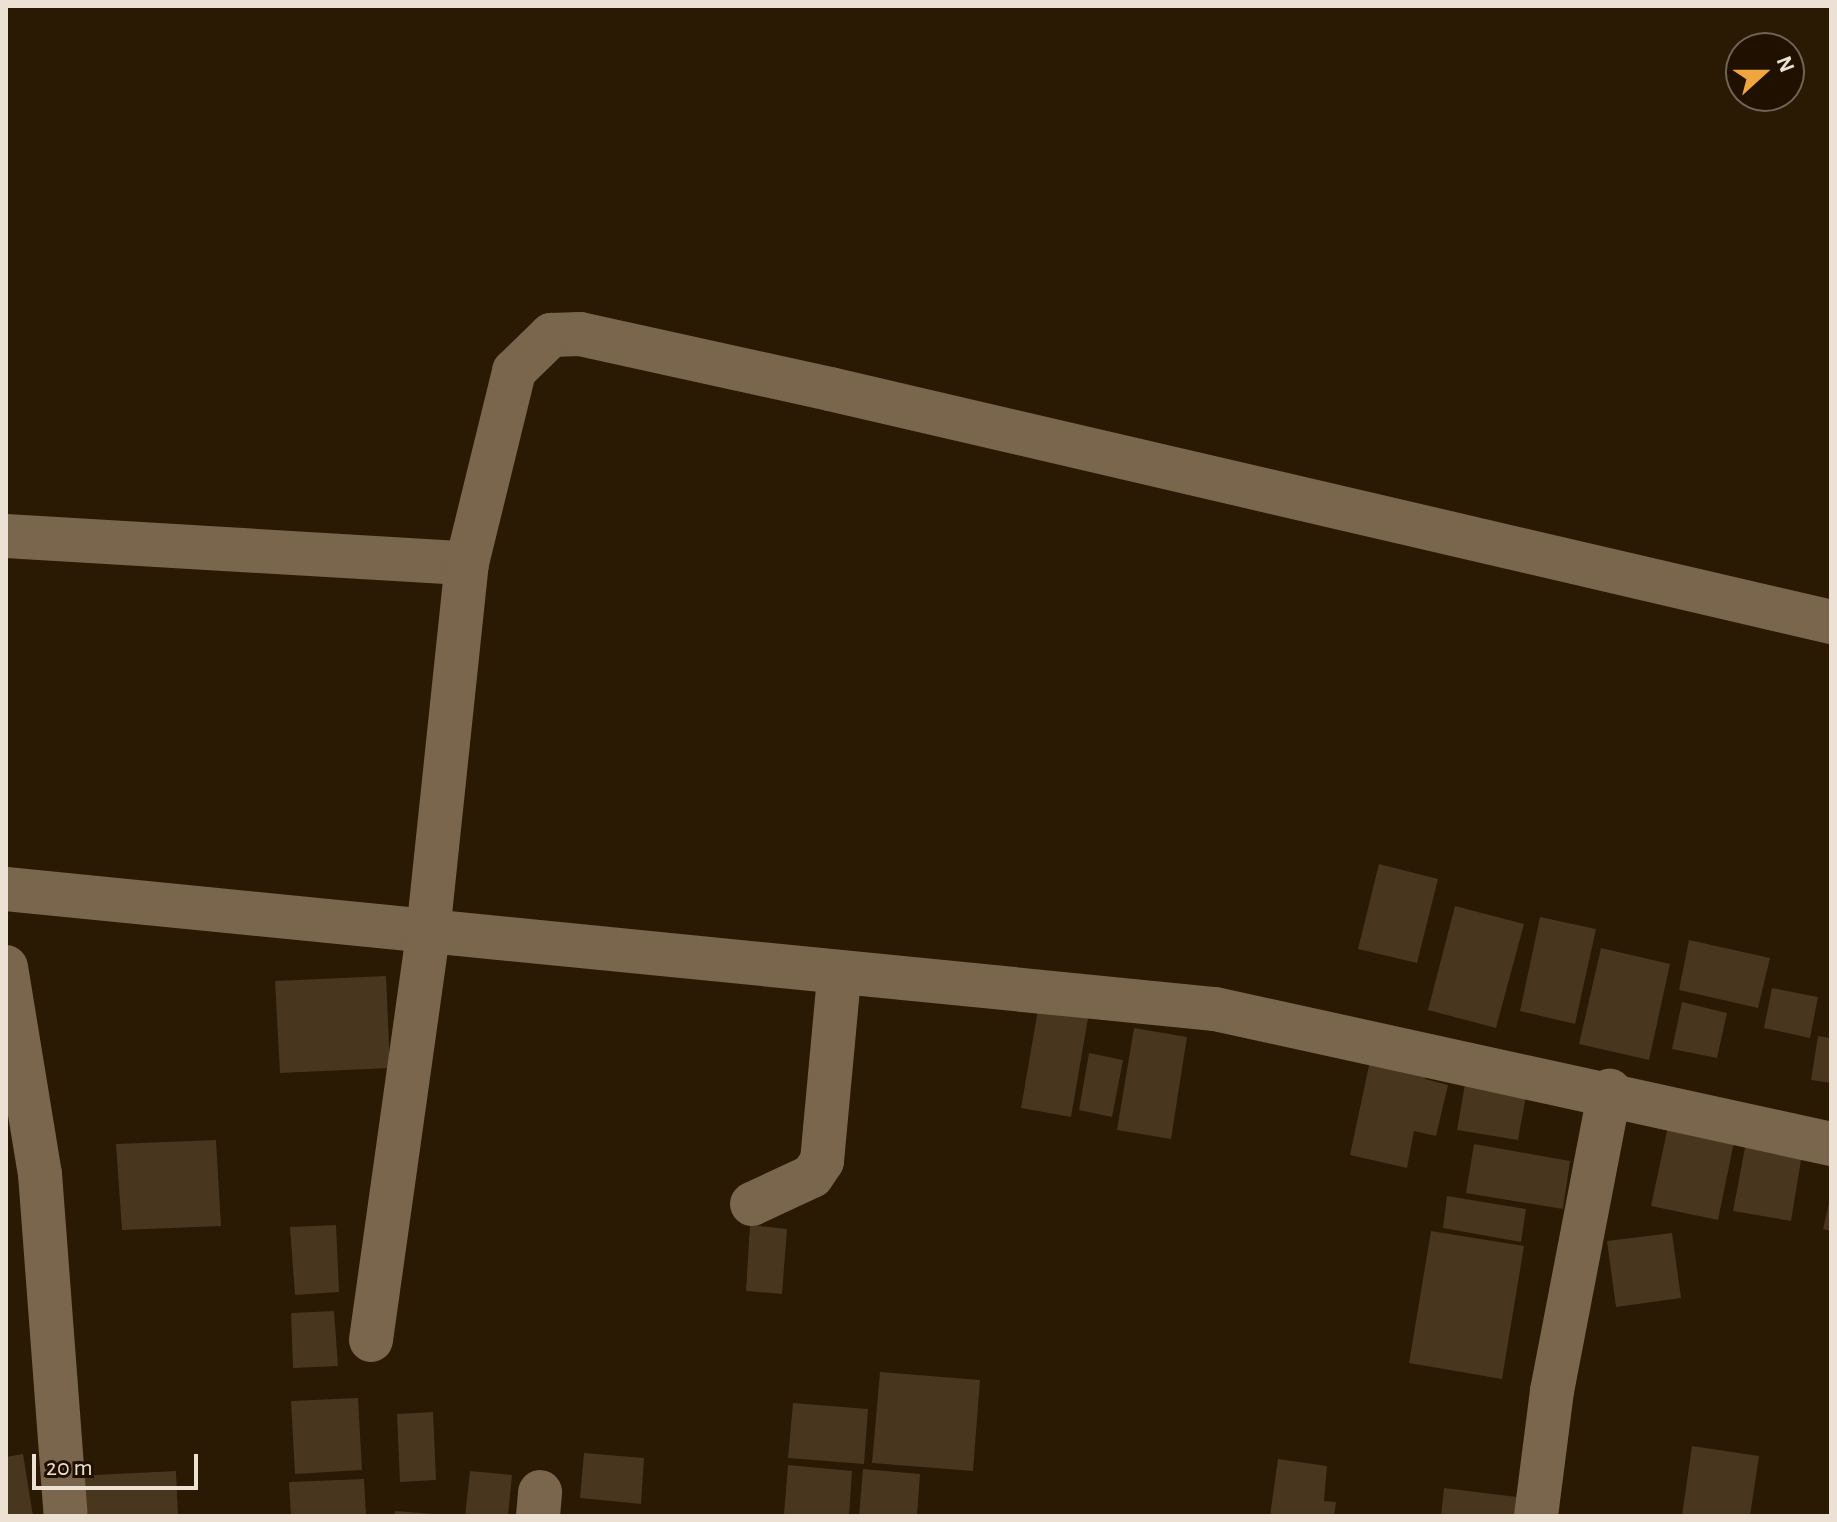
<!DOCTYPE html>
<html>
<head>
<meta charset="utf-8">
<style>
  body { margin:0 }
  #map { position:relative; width:1837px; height:1522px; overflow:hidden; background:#2a1903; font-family:"Alegreya Sans",sans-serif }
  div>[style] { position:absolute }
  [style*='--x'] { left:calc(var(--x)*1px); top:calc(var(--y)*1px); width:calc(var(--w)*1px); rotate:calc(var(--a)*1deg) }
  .building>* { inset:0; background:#48361e }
  .minor>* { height:44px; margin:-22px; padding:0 22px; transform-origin:22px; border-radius:22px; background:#7a654d }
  span { translate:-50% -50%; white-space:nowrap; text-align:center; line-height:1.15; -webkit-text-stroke:7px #201000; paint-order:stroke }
  .frame { position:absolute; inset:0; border:8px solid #ede1d3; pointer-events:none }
  .north { position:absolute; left:1725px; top:32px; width:80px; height:80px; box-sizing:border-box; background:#201000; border:2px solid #726454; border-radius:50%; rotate:69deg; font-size:22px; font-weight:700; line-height:32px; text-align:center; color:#ede1d3 }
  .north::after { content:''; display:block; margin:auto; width:28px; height:36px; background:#f0a63e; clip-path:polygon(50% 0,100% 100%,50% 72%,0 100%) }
  .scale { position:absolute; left:32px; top:1454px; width:166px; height:36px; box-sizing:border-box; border:4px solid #ede1d3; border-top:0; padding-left:10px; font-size:24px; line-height:28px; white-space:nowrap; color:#ede1d3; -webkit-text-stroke:6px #201000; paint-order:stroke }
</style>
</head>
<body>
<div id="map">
  <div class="building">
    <div style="clip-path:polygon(1379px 864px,1438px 879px,1417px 963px,1358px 949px)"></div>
    <div style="clip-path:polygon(1455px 906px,1524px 924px,1496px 1028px,1428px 1010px)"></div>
    <div style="clip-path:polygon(1540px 917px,1596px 929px,1575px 1024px,1520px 1011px)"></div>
    <div style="clip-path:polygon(1689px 940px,1770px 958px,1758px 1008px,1679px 990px)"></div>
    <div style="clip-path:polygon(1601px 948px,1670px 964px,1649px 1060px,1579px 1044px)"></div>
    <div style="clip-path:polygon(386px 976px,390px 1068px,280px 1073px,275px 981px)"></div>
    <div style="clip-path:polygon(1772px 988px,1818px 997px,1810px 1038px,1764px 1028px)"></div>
    <div style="clip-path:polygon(1040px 998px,1090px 1007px,1071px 1117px,1021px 1108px)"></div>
    <div style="clip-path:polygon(1682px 1002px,1727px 1013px,1717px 1058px,1672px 1049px)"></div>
    <div style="clip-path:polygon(1134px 1028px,1187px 1037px,1171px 1139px,1117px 1130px)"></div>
    <div style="clip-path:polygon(1818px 1036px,1831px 1038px,1831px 1083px,1811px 1080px)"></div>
    <div style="clip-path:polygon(1089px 1053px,1123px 1060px,1112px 1117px,1079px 1110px)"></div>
    <div style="clip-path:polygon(1371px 1056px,1428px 1069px,1425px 1079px,1448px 1085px,1436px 1136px,1414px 1131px,1407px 1168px,1350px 1155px)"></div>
    <div style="clip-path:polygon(1467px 1073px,1528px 1084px,1518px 1140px,1457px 1130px)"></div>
    <div style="clip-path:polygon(1670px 1117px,1736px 1132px,1718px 1220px,1651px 1206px)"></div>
    <div style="clip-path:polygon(1747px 1137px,1803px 1148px,1791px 1221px,1733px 1211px)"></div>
    <div style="clip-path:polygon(216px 1140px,221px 1226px,122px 1230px,116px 1144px)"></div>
    <div style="clip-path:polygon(1474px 1144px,1570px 1161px,1563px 1209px,1466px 1193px)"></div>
    <div style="clip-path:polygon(1447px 1196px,1526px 1209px,1521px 1242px,1443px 1228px)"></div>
    <div style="clip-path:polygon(1830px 1199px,1831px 1199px,1831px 1231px,1823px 1229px)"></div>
    <div style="clip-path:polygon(336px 1225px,339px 1292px,295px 1295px,290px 1227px)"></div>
    <div style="clip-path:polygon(750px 1225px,787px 1229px,782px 1294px,746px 1291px)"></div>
    <div style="clip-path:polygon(1431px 1231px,1524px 1246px,1502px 1379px,1409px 1363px)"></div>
    <div style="clip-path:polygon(1672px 1233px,1681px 1298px,1616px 1307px,1607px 1241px)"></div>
    <div style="clip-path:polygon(334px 1311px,338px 1366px,293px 1368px,291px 1313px)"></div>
    <div style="clip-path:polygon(880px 1372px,980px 1380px,973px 1471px,872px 1463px)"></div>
    <div style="clip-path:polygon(358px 1398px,362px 1470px,295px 1474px,291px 1401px)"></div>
    <div style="clip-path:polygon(793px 1403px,868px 1409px,864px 1464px,788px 1458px)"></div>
    <div style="clip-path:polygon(433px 1412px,436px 1480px,400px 1482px,397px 1414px)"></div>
    <div style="clip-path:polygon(1692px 1446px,1759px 1456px,1750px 1516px,1682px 1516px)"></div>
    <div style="clip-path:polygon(584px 1453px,644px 1458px,641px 1504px,580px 1498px)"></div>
    <div style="clip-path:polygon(23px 1454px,33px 1516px,6px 1516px,6px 1457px)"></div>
    <div style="clip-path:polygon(1278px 1459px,1327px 1466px,1324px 1501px,1336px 1502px,1334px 1516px,1270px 1516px)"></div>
    <div style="clip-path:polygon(788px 1465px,852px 1471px,849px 1516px,784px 1514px)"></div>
    <div style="clip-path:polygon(863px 1469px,920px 1474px,917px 1516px,859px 1516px)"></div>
    <div style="clip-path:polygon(176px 1471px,178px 1516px,76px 1516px,74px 1476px)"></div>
    <div style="clip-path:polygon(470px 1471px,512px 1475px,508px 1516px,465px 1516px)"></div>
    <div style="clip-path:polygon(364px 1479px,366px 1516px,291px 1516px,289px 1482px)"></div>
    <div style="clip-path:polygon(1444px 1488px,1517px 1497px,1515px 1516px,1441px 1516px)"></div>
    <div style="clip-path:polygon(395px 1511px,434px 1514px,434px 1516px,394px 1516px)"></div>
  </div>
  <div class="minor">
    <div style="--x:6;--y:536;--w:462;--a:3.4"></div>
    <div style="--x:6;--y:889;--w:1215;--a:5.67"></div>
    <div style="--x:1215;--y:1009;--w:631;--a:12.36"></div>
    <div style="--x:6;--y:967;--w:210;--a:80.7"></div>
    <div style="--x:40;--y:1174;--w:343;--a:85.7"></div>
    <div style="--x:752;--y:1204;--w:66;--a:-25"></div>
    <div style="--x:812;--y:1176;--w:18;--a:-56"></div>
    <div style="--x:822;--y:1161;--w:185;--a:-84.7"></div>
    <div style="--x:371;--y:1340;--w:411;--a:-82"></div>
    <div style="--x:428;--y:933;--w:372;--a:-84"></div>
    <div style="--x:467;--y:563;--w:198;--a:-76.2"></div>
    <div style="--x:514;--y:371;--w:52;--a:-44.2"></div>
    <div style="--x:551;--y:335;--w:29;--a:-2"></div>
    <div style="--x:580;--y:334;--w:256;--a:12.4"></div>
    <div style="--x:830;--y:389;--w:1028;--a:13.1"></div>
    <div style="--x:538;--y:1516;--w:24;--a:-85"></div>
    <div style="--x:1536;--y:1516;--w:126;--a:-82.7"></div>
    <div style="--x:1552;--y:1391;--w:306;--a:-79.1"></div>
  </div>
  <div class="frame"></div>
  <div class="north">N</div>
  <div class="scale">20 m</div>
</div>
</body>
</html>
